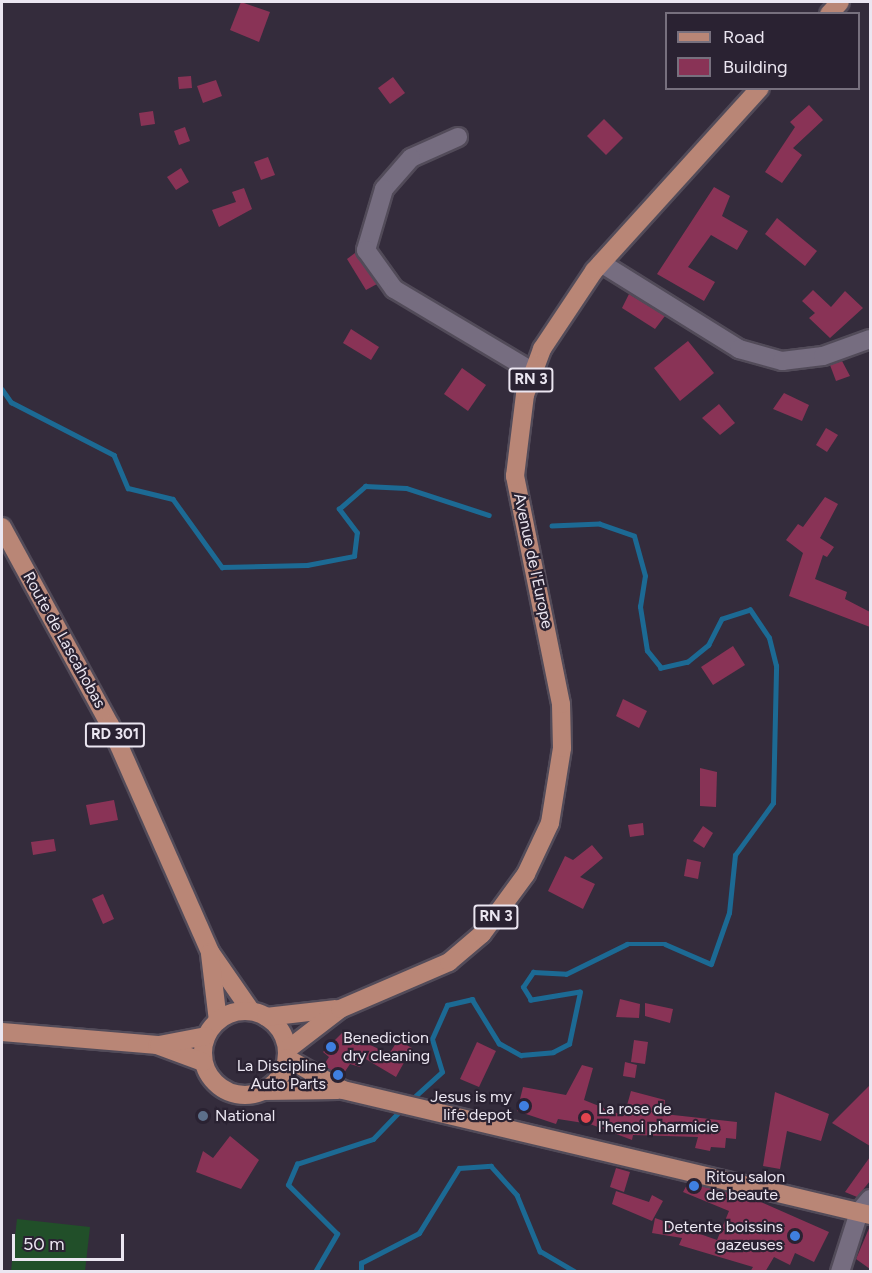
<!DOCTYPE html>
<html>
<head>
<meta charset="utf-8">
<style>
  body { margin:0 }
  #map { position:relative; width:872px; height:1273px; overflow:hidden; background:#342c3c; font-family:Figtree,sans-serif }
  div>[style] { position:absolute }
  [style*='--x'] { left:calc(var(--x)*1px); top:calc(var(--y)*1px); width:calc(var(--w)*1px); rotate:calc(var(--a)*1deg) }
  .green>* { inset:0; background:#214f29 }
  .stream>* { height:4.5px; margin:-2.25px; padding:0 2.25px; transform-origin:2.25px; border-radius:2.25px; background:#1c6a94 }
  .building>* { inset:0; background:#893356 }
  .roads { filter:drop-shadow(2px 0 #524b59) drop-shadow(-2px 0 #524b59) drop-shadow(0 2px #524b59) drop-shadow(0 -2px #524b59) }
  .minor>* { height:18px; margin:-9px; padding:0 9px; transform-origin:9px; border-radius:9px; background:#766d80 }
  .major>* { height:18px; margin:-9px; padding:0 9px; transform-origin:9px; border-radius:9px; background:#b98676 }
  .major>.ring { margin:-9px; padding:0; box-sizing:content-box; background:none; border:18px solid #b98676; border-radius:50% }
  .dots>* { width:16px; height:16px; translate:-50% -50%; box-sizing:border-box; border:3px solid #2a2232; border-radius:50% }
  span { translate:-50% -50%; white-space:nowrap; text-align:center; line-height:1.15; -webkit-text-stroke:4.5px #2a2232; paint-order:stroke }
  .shield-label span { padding:2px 4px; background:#2a2232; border:2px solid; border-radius:4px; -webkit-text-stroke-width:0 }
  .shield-label { font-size:15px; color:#ebe6f1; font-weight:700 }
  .street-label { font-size:16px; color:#ebe6f1 }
  .poi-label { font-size:16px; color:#ebe6f1 }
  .left { translate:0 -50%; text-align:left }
  .right { translate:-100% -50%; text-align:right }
  .frame { position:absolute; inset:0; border:3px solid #ebe6f1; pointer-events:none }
  .legend { position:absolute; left:665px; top:12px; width:195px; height:78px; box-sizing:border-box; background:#2a2232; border:2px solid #77707e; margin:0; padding:8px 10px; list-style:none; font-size:18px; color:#ebe6f1 }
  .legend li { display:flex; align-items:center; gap:12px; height:30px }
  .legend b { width:30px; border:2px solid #77707e }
  .scale { position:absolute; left:12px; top:1234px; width:112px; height:27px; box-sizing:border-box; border:3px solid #ebe6f1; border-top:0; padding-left:8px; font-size:18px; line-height:21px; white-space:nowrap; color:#ebe6f1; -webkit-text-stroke:4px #2a2232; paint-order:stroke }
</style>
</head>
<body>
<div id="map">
  <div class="green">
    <div style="clip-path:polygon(17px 1219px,90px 1227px,85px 1271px,11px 1271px)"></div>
  </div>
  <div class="stream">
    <div style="--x:2;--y:389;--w:16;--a:55"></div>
    <div style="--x:11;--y:402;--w:116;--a:27.2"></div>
    <div style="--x:114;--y:455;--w:36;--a:67"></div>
    <div style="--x:128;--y:488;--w:46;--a:13.7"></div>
    <div style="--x:173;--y:499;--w:84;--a:54.2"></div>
    <div style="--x:222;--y:567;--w:85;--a:-1.3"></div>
    <div style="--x:307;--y:565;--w:48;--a:-10.8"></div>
    <div style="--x:354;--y:556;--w:23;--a:-83"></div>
    <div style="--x:357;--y:533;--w:30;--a:-127"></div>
    <div style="--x:339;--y:509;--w:35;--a:-41"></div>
    <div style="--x:365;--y:486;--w:41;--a:2.8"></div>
    <div style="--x:406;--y:488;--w:87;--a:18"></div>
    <div style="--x:410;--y:1101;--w:43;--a:-42.2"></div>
    <div style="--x:442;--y:1072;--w:34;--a:-107"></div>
    <div style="--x:432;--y:1039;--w:37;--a:-66"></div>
    <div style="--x:447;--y:1005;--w:26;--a:-13"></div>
    <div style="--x:472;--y:999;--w:52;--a:58.5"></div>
    <div style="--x:499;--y:1043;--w:25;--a:29"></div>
    <div style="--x:521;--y:1055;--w:32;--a:-5"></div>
    <div style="--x:553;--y:1052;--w:18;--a:-27"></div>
    <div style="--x:569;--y:1044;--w:53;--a:-78.1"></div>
    <div style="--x:580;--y:992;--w:50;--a:170.7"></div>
    <div style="--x:531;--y:1000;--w:15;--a:-122"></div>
    <div style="--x:523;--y:987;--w:18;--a:-56"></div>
    <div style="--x:533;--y:972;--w:33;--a:3"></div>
    <div style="--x:566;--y:974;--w:68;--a:-26.2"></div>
    <div style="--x:627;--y:944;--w:38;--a:0"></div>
    <div style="--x:665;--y:944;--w:50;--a:23.5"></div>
    <div style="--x:711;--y:964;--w:54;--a:-70.6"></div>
    <div style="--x:729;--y:913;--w:58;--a:-84.1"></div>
    <div style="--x:735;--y:855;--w:64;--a:-53.8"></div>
    <div style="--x:773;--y:803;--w:137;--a:-88.7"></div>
    <div style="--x:776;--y:666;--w:29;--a:-104"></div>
    <div style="--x:769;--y:638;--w:34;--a:-124"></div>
    <div style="--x:750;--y:610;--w:29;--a:162"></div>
    <div style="--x:722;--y:619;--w:29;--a:117"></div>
    <div style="--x:709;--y:645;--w:27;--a:141"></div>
    <div style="--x:688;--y:662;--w:28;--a:167"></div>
    <div style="--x:661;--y:668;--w:22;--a:-129"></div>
    <div style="--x:647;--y:651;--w:45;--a:-99"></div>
    <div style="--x:640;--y:607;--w:31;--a:-81"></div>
    <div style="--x:645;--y:576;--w:41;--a:-105.4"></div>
    <div style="--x:634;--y:536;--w:36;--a:-161"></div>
    <div style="--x:600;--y:524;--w:48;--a:177.6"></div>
    <div style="--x:315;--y:1272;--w:44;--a:-59.9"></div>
    <div style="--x:337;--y:1234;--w:69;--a:-135"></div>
    <div style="--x:288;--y:1185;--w:23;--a:-67"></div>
    <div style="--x:297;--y:1164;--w:80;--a:-18.2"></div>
    <div style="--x:373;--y:1139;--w:42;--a:-46"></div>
    <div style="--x:361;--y:1272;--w:9;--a:-90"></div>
    <div style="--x:361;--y:1263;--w:65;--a:-27.3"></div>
    <div style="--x:419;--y:1233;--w:76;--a:-58.4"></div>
    <div style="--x:459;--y:1168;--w:32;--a:-4"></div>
    <div style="--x:491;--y:1166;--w:39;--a:48"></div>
    <div style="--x:517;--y:1195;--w:61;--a:67.7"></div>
    <div style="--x:540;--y:1251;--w:42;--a:30.3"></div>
  </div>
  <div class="building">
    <div style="clip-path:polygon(241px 2px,270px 12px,259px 42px,230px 30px)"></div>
    <div style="clip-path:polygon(191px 76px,192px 88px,179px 89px,178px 77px)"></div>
    <div style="clip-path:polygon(393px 77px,405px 93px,390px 104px,378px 88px)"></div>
    <div style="clip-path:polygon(216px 80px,222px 96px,203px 103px,197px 86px)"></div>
    <div style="clip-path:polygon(809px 105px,823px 120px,793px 148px,802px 155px,782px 183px,765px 172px,795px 127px,790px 122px)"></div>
    <div style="clip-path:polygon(153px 111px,155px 124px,141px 126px,139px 113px)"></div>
    <div style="clip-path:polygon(604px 119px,623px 138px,606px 155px,587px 136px)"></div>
    <div style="clip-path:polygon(185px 127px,190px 141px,179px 145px,174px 131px)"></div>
    <div style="clip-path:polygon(268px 157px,275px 175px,261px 180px,254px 162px)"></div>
    <div style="clip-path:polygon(181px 168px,189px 182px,176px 190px,167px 177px)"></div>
    <div style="clip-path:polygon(714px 187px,730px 196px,722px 216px,748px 231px,737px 250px,711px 235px,688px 267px,715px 282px,704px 301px,657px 274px)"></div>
    <div style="clip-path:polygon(244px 188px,252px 209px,219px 227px,212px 210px,236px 202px,232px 192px)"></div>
    <div style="clip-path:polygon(777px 218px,817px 251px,805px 266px,765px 234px)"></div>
    <div style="clip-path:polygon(355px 253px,377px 284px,366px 290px,347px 259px)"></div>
    <div style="clip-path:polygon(813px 290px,831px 307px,845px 291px,863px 308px,830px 338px,809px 318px,815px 313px,802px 301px)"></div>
    <div style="clip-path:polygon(629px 294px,665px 316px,655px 329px,622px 308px)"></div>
    <div style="clip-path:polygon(351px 329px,379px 347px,371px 360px,343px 343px)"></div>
    <div style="clip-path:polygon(688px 341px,714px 373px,680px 401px,654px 368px)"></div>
    <div style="clip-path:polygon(842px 361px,850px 376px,836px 381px,830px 365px)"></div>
    <div style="clip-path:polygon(462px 368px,486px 385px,468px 411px,444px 394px)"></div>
    <div style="clip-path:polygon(784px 393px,809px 405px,802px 421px,773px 409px)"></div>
    <div style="clip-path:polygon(719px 404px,735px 423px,720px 435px,702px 418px)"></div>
    <div style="clip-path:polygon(826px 428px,838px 435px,827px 452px,816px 445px)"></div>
    <div style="clip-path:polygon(825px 497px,838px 504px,820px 538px,834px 547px,827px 557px,823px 555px,815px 579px,847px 592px,845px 599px,870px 612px,870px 627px,789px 596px,803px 553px,786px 540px,798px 524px,803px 527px)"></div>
    <div style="clip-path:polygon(733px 646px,745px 665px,713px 685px,701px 667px)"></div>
    <div style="clip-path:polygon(623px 699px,647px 711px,639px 728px,616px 716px)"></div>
    <div style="clip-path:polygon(700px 768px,717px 772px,716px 807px,700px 806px)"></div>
    <div style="clip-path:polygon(114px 800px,118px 820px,90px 825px,86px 805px)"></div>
    <div style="clip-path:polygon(643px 823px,644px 835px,630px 837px,628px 825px)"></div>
    <div style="clip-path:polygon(703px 826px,713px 833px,704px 848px,693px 841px)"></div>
    <div style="clip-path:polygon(54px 839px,56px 851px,33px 855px,31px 842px)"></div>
    <div style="clip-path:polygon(592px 845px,603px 858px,580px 877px,595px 884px,583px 909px,548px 891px,565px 856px,573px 860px)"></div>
    <div style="clip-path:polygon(687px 859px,701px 862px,698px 879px,684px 876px)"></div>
    <div style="clip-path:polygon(103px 894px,114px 919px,103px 924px,92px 899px)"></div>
    <div style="clip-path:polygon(620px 999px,640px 1004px,639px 1018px,616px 1017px)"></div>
    <div style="clip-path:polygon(645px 1003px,673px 1009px,670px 1023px,645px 1016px)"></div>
    <div style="clip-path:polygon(342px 1033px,355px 1045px,358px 1039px,389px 1054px,398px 1040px,412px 1048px,396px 1077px,364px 1058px,360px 1067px,350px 1064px,342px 1076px,323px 1066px,329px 1057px,323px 1052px)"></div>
    <div style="clip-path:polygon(634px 1040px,648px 1042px,645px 1064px,631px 1062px)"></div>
    <div style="clip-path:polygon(477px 1042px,496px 1051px,479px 1087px,460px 1079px)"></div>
    <div style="clip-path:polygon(625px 1062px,637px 1065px,635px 1078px,623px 1076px)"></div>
    <div style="clip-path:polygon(582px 1065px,593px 1068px,584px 1100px,624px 1116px,631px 1091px,665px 1100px,664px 1114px,737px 1122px,736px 1139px,726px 1138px,725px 1148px,711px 1147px,710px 1151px,695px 1148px,698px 1137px,633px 1135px,632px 1140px,590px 1124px,558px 1119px,556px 1124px,517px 1111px,523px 1087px,566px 1095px)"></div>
    <div style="clip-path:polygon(870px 1085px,870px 1146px,832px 1123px)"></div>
    <div style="clip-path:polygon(775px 1092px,829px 1114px,821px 1141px,787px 1131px,780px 1169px,763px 1166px)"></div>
    <div style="clip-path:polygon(230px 1136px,259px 1160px,241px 1189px,196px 1172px,203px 1151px,213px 1158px)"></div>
    <div style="clip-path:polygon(870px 1157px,870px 1181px,857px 1197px,845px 1192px)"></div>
    <div style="clip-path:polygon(616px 1168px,630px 1172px,624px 1192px,610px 1187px)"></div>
    <div style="clip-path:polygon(688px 1183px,752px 1198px,829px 1232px,814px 1262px,795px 1253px,790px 1265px,774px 1257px,765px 1272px,750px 1272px,753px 1267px,679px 1245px,682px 1238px,652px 1233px,655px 1218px,717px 1240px,729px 1211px,683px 1192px)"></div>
    <div style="clip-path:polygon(616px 1191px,649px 1202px,652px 1195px,663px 1201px,652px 1221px,612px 1204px)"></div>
    <div style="clip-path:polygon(870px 1226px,870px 1269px,856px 1259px)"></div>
  </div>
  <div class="roads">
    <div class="minor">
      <div style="--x:458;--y:137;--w:51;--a:155.9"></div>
      <div style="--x:411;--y:158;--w:41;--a:131.1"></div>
      <div style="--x:384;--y:189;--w:64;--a:106.4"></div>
      <div style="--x:366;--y:250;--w:48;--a:54.3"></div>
      <div style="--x:394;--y:289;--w:162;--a:30.8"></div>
      <div style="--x:601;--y:263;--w:163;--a:31.9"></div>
      <div style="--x:739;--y:349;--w:45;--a:15.6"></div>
      <div style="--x:782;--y:361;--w:41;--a:-7"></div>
      <div style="--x:823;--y:356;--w:50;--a:-19.9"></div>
      <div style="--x:840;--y:1272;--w:63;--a:-72.4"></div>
      <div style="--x:859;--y:1212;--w:17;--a:-50"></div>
    </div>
    <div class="major">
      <div style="--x:829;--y:14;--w:16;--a:-47"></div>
      <div style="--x:2;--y:527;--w:226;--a:61.4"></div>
      <div style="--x:110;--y:725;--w:248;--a:66.2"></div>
      <div style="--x:210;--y:952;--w:72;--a:55.2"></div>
      <div style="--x:210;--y:954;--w:67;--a:83.2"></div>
      <div class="ring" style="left:203px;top:1011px;width:66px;height:66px"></div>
      <div style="--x:266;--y:1017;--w:69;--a:-6.6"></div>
      <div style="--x:2;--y:1032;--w:156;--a:4.8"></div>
      <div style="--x:157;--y:1045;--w:49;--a:20.3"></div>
      <div style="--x:159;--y:1045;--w:48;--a:-10.8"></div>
      <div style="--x:287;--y:1050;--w:67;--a:-37.7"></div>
      <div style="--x:340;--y:1009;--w:119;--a:-23.3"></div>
      <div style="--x:449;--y:962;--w:43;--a:-40.3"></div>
      <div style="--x:482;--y:934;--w:74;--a:-53.7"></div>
      <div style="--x:526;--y:874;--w:56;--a:-64.8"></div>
      <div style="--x:550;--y:823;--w:76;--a:-80.9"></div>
      <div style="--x:562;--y:748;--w:44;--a:-91.3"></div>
      <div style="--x:561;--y:704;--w:233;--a:-101.4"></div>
      <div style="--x:515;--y:476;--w:82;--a:-83"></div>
      <div style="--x:525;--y:395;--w:49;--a:-69.7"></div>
      <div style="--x:542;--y:349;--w:94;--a:-56.3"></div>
      <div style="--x:594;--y:271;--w:247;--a:-47.8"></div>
      <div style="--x:287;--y:1058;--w:64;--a:29.7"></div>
      <div style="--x:343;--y:1090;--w:542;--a:13.34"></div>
      <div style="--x:263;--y:1091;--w:75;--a:-0.8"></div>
    </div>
  </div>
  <div class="dots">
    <div style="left:331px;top:1047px;background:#3f7fe0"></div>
    <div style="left:338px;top:1075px;background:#3f7fe0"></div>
    <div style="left:524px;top:1106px;background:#3f7fe0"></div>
    <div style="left:203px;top:1116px;background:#5c6f8a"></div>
    <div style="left:586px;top:1118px;background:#e0444e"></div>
    <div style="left:694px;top:1186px;background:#3f7fe0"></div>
    <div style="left:795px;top:1236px;background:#3f7fe0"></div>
  </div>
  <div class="shield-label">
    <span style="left:531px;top:380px">RN 3</span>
    <span style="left:115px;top:735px">RD 301</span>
    <span style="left:496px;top:917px">RN 3</span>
  </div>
  <div class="street-label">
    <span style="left:533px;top:561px;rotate:78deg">Avenue de l'Europe</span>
    <span style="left:64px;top:640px;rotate:61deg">Route de Lascahobas</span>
  </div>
  <div class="poi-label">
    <span class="left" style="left:343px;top:1047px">Benediction<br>dry cleaning</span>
    <span class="right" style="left:326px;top:1075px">La Discipline<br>Auto Parts</span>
    <span class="right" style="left:512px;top:1106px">Jesus is my<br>life depot</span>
    <span class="left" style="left:598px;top:1118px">La rose de<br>l'henoi pharmicie</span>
    <span class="left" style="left:215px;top:1116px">National</span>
    <span class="left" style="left:706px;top:1186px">Ritou salon<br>de beaute</span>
    <span class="right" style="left:783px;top:1236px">Detente boissins<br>gazeuses</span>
  </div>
  <div class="frame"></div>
  <ul class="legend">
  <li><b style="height:8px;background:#b98676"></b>Road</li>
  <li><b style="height:16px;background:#893356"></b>Building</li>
  </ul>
  <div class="scale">50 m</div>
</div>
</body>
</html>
